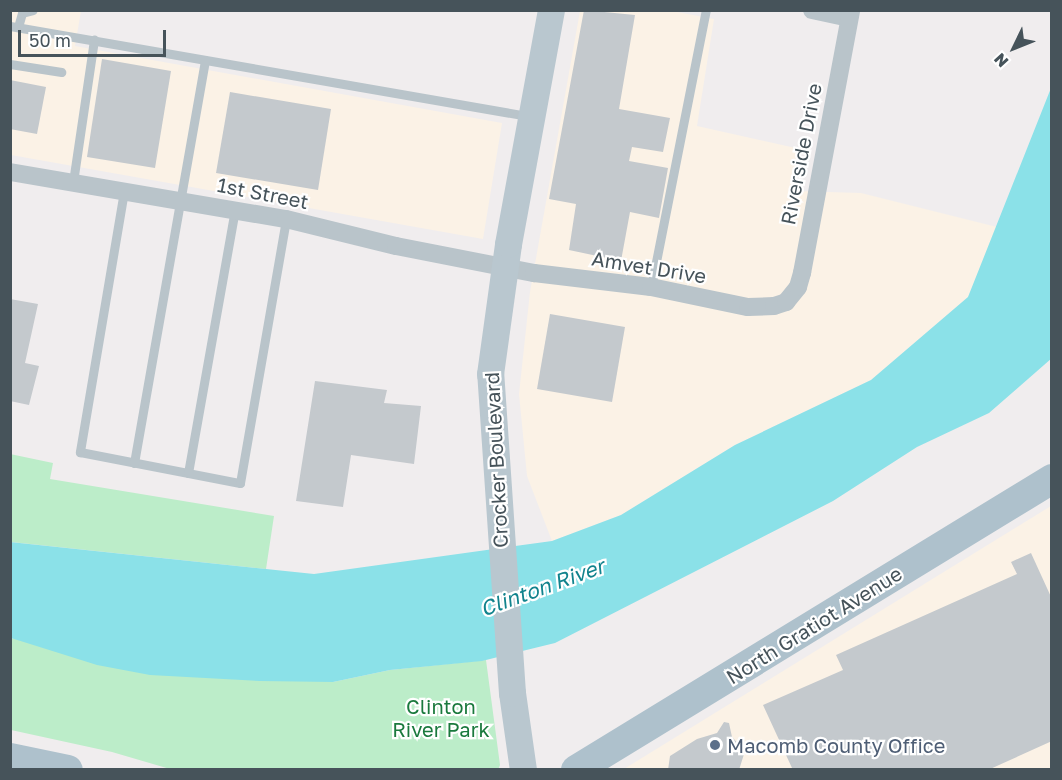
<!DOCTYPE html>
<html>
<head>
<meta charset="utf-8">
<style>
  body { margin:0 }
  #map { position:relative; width:1062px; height:780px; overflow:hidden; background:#f0edee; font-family:"Golos Text",sans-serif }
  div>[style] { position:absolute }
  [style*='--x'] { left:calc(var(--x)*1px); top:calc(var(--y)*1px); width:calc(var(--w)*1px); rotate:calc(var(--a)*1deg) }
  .commercial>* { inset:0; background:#fbf2e6 }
  .green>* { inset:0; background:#bcedc9 }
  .water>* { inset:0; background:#8be1e8 }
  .building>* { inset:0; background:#c4c9cd }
  .lane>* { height:9px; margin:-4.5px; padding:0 4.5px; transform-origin:4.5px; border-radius:4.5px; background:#b9c4ca }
  .street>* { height:18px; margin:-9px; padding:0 9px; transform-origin:9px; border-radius:9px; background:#b9c4ca }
  .secondary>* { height:27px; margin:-13.5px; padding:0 13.5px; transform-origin:13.5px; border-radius:13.5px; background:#b9c7cf }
  .primary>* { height:30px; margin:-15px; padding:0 15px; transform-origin:15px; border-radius:15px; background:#aec1cc }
  .dots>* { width:16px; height:16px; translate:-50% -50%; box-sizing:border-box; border:3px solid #fff; border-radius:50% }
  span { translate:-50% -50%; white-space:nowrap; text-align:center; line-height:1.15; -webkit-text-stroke:4.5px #fff; paint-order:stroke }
  .street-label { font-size:20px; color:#46535a }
  .park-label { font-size:20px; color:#1a793d }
  .service-label { font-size:20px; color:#4e5e75 }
  .left { translate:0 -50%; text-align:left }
  .water-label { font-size:21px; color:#11838d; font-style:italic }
  .frame { position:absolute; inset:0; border:12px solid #46535a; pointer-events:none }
  .north { position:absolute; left:984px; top:18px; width:60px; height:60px; -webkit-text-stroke:4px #fff; paint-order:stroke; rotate:227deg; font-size:16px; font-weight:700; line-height:24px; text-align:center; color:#46535a }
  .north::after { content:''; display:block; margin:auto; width:21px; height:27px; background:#46535a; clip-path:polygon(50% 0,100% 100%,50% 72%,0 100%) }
  .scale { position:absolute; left:18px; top:30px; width:148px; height:27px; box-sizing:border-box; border:3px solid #46535a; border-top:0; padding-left:8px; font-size:18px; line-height:21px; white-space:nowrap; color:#46535a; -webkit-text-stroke:4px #fff; paint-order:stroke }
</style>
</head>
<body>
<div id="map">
  <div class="commercial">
    <div style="clip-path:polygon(10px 11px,81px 11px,75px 46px,502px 123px,483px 239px,11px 155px)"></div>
    <div style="clip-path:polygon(580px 11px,672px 11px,714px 19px,697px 126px,800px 149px,794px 191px,861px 193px,997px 227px,968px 297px,871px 380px,735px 445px,621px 515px,552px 541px,527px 476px,519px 394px,530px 292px)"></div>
    <div style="clip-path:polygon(1051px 506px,1051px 769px,624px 769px)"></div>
  </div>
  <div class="green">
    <div style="clip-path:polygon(10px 454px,53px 463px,50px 479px,274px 516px,266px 569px,11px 542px)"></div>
    <div style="clip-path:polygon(10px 638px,333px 682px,390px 670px,486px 660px,500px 765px,498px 770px,170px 769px,112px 752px,11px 730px)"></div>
  </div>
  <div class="water">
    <div style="clip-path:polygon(1051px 88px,1052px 358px,989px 413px,917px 447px,833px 501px,555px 643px,482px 661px,390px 670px,333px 682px,260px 681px,150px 675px,97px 665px,11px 638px,10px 542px,314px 574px,552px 541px,621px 515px,735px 445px,871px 380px,968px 297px)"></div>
  </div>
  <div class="building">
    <div style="clip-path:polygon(584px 10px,635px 15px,619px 109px,670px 118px,663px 152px,632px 147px,629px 161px,668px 168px,659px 218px,630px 212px,621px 261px,569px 250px,576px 204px,549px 199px)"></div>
    <div style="clip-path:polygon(102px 59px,171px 71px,155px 168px,87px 157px)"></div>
    <div style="clip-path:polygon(10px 80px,46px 87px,37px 134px,10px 129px)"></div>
    <div style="clip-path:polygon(230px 92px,331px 109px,318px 190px,216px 173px)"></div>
    <div style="clip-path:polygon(10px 299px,38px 304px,25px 363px,39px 366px,29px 405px,10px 401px)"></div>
    <div style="clip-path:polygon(550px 314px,625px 327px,612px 402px,537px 389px)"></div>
    <div style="clip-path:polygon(315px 381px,387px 390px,384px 403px,421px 406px,414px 464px,351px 455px,343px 507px,296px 501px)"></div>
    <div style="clip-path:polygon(1031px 553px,1052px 599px,1052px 741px,988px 770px,788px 770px,792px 768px,763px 705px,843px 670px,836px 655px,1017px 574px,1011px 562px)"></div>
    <div style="clip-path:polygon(724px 722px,729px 723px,732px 737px,745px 751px,739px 770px,668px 770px,670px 756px,697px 739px,717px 733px)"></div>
  </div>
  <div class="lane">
    <div style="--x:10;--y:26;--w:526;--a:9.86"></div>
    <div style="--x:18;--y:27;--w:15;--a:-74"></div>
    <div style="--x:22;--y:13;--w:11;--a:-15"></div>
    <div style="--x:10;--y:64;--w:52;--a:8.9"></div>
    <div style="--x:73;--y:182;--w:144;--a:-81.6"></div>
    <div style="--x:124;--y:191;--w:265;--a:99.6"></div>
    <div style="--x:80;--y:452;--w:163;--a:11"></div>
    <div style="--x:240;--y:483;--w:268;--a:-80.1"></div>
    <div style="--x:651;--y:287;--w:282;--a:-78.8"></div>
    <div style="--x:134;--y:463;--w:409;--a:-80"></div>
    <div style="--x:188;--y:473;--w:267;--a:-79.9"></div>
  </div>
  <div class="street">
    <div style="--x:812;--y:10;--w:38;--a:12"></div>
    <div style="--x:10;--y:172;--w:280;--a:9.7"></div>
    <div style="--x:286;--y:219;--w:113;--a:13.8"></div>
    <div style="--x:396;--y:246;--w:141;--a:11.1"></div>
    <div style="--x:534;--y:273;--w:118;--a:6.8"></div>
    <div style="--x:651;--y:287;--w:99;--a:11.7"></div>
    <div style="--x:748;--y:307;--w:26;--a:-2"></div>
    <div style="--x:774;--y:306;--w:13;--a:-18"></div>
    <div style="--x:786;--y:302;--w:19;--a:-51"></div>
    <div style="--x:798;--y:287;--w:15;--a:-74"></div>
    <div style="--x:802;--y:273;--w:268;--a:-79.4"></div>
  </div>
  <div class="secondary">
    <div style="--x:523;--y:770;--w:78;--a:-98.1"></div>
    <div style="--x:512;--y:693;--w:320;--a:-93.9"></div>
    <div style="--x:490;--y:374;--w:131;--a:-82.1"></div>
    <div style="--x:508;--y:244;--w:238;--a:-79.6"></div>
  </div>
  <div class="primary">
    <div style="--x:10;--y:758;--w:59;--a:11.7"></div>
    <div style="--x:576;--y:770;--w:558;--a:-31.44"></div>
  </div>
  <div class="dots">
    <div style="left:715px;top:745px;background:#5c6f8a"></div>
  </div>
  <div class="street-label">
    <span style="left:801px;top:154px;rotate:-79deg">Riverside Drive</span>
    <span style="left:263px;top:193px;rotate:11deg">1st Street</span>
    <span style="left:649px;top:267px;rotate:9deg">Amvet Drive</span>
    <span style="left:496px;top:460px;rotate:-93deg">Crocker Boulevard</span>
    <span style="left:814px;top:625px;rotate:-32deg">North Gratiot Avenue</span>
  </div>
  <div class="park-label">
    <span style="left:441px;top:718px">Clinton<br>River Park</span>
  </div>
  <div class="service-label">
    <span class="left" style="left:727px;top:745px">Macomb County Office</span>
  </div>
  <div class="water-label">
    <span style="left:542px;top:587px;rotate:-20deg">Clinton River</span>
  </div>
  <div class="frame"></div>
  <div class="north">N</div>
  <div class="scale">50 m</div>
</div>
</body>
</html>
